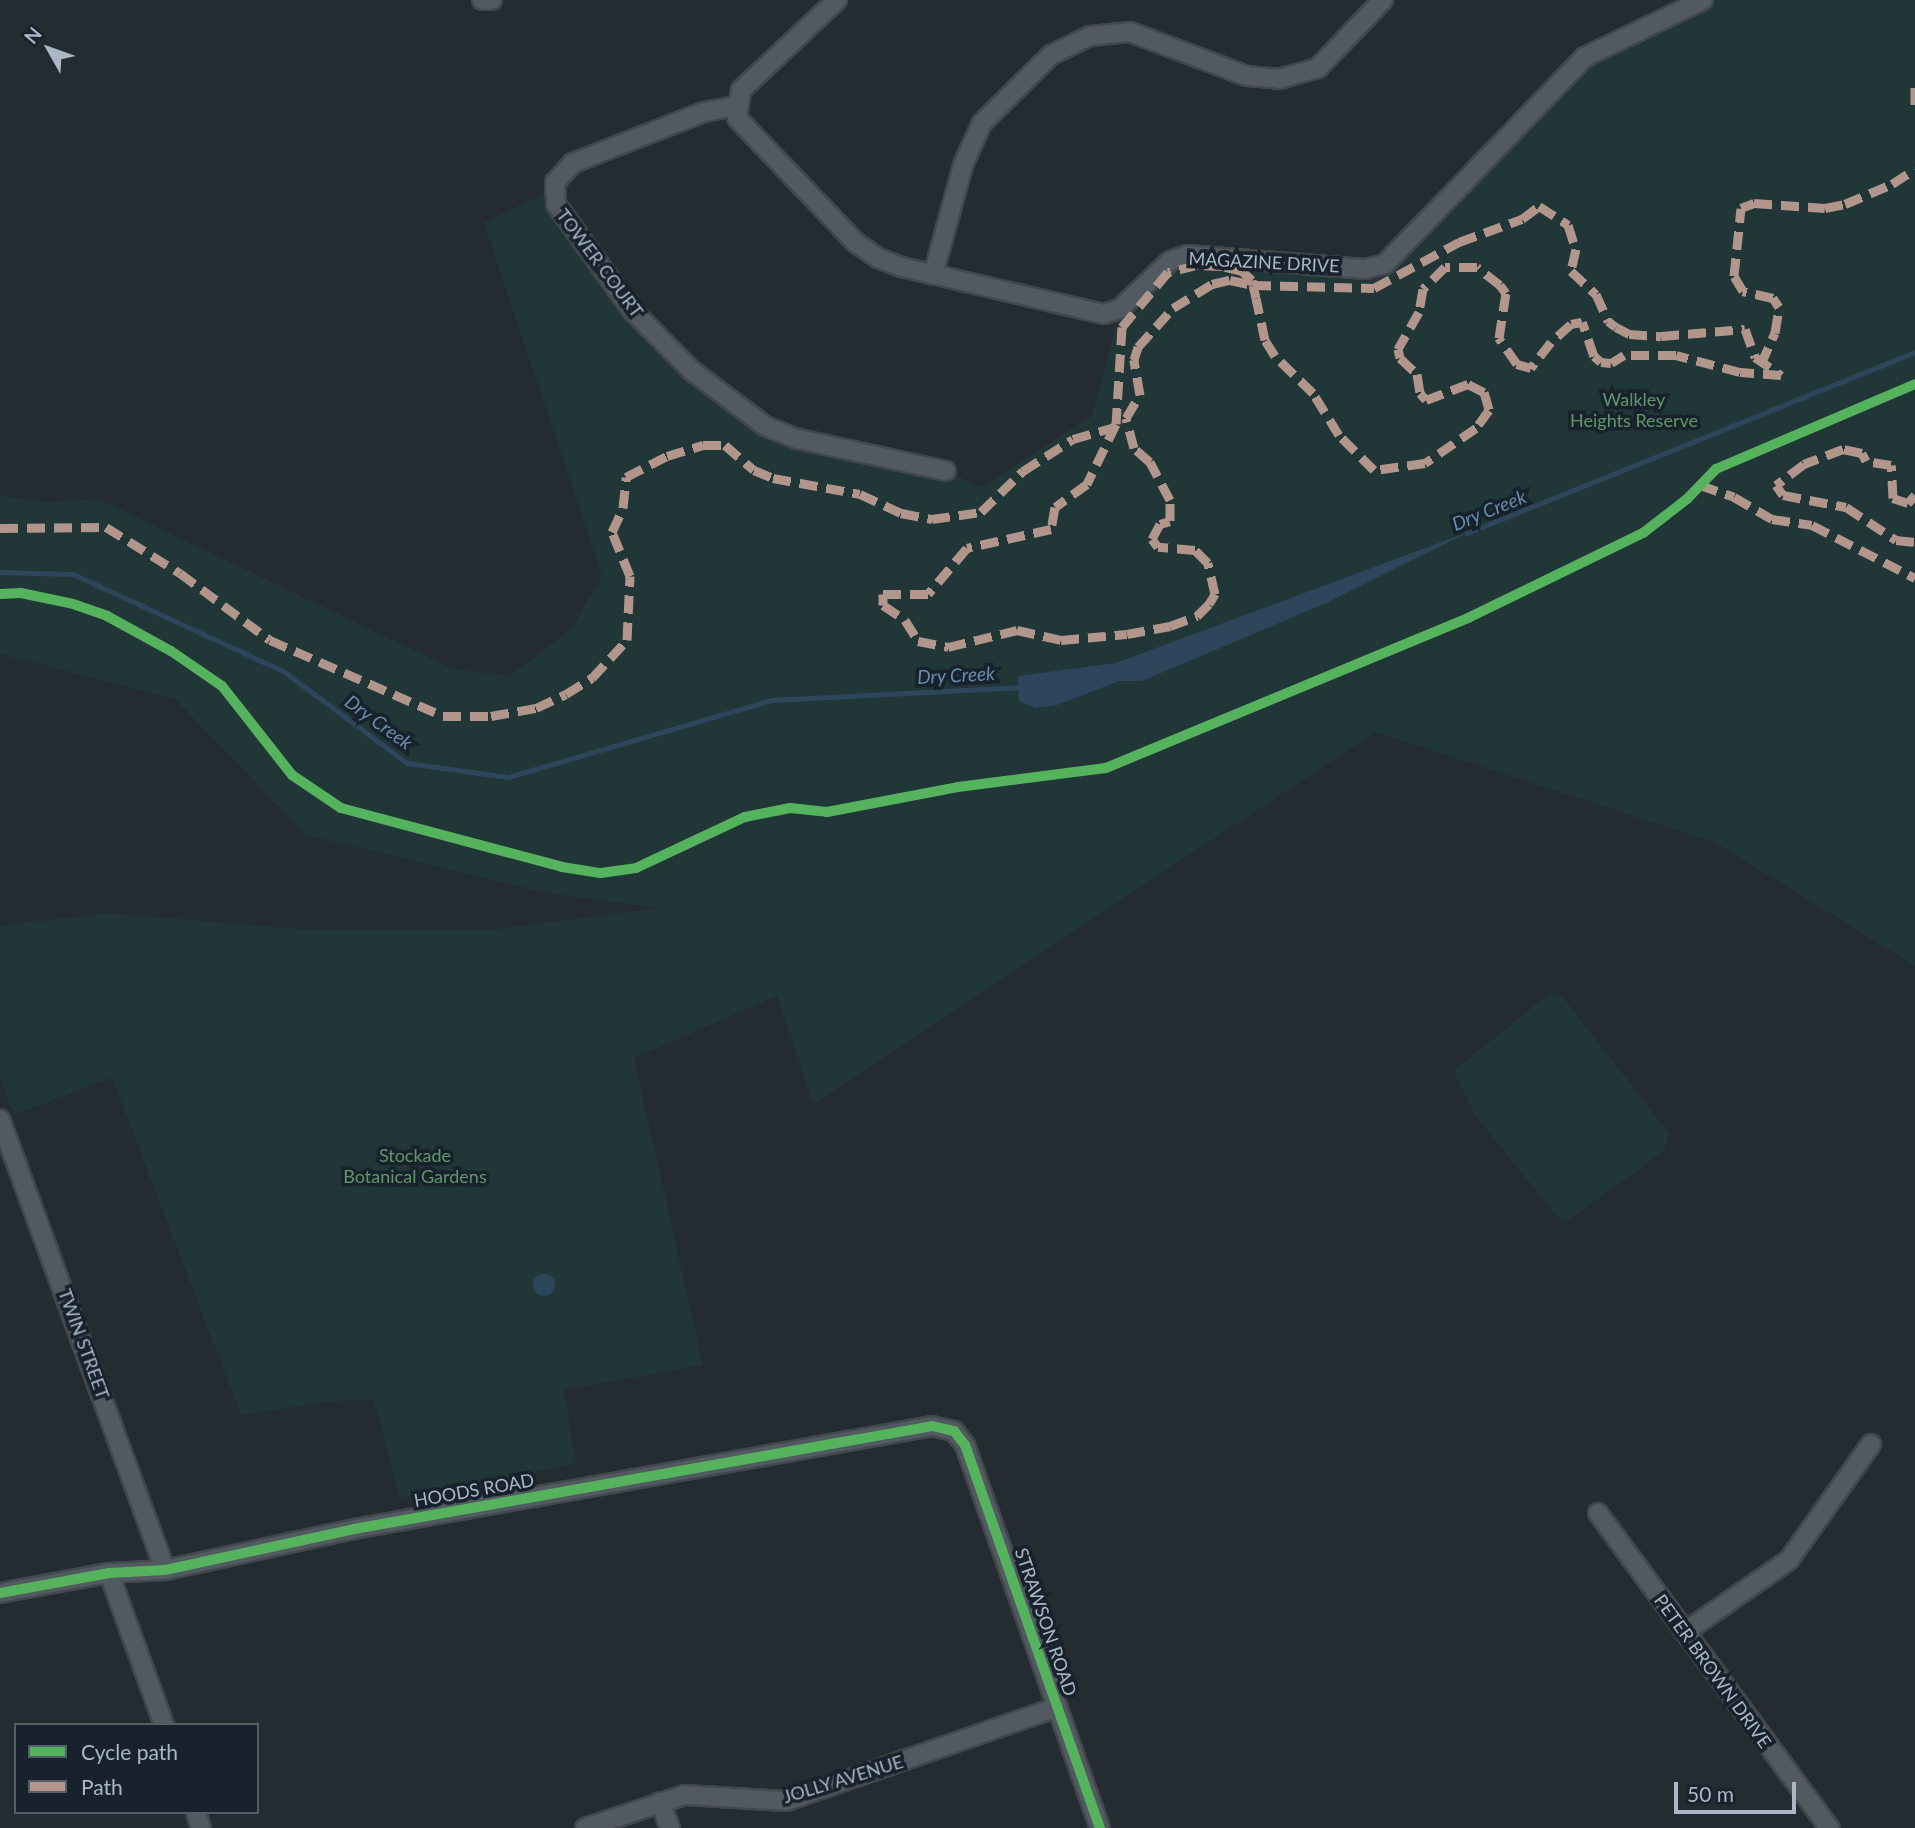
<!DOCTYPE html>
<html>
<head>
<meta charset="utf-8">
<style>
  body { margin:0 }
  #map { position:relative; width:1915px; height:1828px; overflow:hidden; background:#242b31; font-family:Lato,sans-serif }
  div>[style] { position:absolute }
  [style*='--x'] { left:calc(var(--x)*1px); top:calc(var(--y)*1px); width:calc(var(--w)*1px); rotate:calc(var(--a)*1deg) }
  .green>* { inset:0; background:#213637 }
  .water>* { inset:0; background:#2e465c }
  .round { border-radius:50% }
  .stream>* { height:5px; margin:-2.5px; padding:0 2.5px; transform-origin:2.5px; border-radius:2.5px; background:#2e465c }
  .roads { filter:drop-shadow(2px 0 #42474c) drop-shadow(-2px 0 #42474c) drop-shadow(0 2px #42474c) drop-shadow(0 -2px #42474c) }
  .minor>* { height:18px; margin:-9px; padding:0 9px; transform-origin:9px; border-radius:9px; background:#525960 }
  .quiet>* { height:9px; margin-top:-4.5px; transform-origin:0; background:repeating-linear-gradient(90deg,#b2968c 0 18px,transparent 0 27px) }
  .cycleway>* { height:10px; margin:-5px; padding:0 5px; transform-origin:5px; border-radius:5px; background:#56b35d }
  span { translate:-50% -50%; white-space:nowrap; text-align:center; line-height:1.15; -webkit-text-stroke:7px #17222c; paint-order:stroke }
  .street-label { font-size:18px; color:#abb7c5 }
  .park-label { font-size:18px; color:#619668 }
  .water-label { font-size:19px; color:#688cab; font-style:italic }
  .legend { position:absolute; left:14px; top:1723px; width:245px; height:91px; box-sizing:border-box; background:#17222c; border:2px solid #525e69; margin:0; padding:9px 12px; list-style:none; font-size:21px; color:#abb7c5 }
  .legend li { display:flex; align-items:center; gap:14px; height:35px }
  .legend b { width:35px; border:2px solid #525e69 }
  .north { position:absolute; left:14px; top:14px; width:70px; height:70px; -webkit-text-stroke:5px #17222c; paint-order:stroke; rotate:310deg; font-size:19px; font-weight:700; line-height:28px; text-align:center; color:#abb7c5 }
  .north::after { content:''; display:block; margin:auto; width:24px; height:32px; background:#abb7c5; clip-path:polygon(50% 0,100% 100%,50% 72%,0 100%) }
  .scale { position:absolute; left:1674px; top:1782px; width:122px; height:32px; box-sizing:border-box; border:4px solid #abb7c5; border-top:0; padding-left:9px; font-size:21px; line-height:24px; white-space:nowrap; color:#abb7c5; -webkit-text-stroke:5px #17222c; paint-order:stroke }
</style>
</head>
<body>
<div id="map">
  <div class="green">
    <div style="clip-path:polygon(1701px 0,1915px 0,1915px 966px,1716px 843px,1375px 732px,814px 1104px,777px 996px,634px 1058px,703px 1365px,564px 1390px,576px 1464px,400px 1498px,374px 1400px,335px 1401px,241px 1415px,112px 1078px,14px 1115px,0 1079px,0 926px,109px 913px,301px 929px,499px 929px,656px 908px,547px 893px,306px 835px,175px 699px,0 654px,0 495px,44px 502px,99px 499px,453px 669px,510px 676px,571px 629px,602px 576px,484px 223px,555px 188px,597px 259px,677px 355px,798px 439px,946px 471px,981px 487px,1092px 416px,1121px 308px,1179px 257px,1378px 267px,1585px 57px)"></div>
    <div style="clip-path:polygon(1549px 994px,1562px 996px,1669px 1133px,1664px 1151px,1569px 1220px,1559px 1219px,1475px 1115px,1453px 1071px)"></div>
  </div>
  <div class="water">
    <div style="clip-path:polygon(1471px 531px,1326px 603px,1142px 681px,1119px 681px,1057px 705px,1035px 708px,1019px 701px,1018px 676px,1116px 663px)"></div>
    <div class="round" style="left:533px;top:1274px;width:22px;height:22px"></div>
  </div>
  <div class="stream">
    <div style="--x:1467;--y:533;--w:483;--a:-22"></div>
    <div style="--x:0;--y:572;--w:73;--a:1.6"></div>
    <div style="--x:73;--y:574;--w:231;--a:24.8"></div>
    <div style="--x:283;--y:671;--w:154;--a:36.6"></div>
    <div style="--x:407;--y:763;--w:102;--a:7.9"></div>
    <div style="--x:508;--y:777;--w:275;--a:-16.3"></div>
    <div style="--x:772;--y:700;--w:251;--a:-3"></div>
  </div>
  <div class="roads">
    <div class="minor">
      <div style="--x:482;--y:0;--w:10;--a:0"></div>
      <div style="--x:837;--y:0;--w:132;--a:136.8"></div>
      <div style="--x:741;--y:90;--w:28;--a:98"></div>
      <div style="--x:737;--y:118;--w:173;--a:46.4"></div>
      <div style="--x:856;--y:243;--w:27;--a:34"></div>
      <div style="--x:878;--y:258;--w:26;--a:21"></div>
      <div style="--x:902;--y:267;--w:207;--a:13.1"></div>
      <div style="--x:1104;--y:314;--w:18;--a:-19"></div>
      <div style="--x:1121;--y:308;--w:68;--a:-43.8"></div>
      <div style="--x:1170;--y:261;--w:18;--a:-19"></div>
      <div style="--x:1187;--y:255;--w:179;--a:4.5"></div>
      <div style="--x:1365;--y:269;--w:21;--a:-14"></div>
      <div style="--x:1385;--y:264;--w:288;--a:-46"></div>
      <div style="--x:1585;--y:57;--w:131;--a:-25.8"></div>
      <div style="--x:735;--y:106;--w:32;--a:169"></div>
      <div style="--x:704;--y:112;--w:141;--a:158.7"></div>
      <div style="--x:573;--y:163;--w:26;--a:133"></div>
      <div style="--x:555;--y:182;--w:22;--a:87"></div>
      <div style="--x:556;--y:204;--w:132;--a:54.3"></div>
      <div style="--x:633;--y:311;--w:83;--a:45.5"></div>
      <div style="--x:691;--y:370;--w:93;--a:37.1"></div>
      <div style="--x:765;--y:426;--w:35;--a:22"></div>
      <div style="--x:798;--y:439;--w:151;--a:12.2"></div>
      <div style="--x:933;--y:275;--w:114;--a:-74.7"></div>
      <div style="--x:963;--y:165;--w:46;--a:-65.7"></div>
      <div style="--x:982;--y:123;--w:97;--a:-44.6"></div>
      <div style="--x:1051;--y:55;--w:43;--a:-26"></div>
      <div style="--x:1090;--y:36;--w:40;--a:-5.7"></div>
      <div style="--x:1130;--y:32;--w:125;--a:20.6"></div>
      <div style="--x:1247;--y:76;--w:32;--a:5"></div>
      <div style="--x:1279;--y:79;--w:41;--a:-15.8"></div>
      <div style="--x:1318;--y:68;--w:94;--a:-46.3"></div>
      <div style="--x:0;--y:1119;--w:480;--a:69.9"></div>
      <div style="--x:1598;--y:1513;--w:391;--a:53.7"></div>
      <div style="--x:109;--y:1573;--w:162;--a:70.1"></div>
      <div style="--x:0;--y:1593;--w:111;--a:-10.4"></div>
      <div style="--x:109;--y:1573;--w:56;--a:-3.1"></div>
      <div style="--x:165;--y:1570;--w:193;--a:-12.2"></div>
      <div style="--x:354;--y:1529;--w:587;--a:-10.1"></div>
      <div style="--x:932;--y:1426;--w:23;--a:13"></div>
      <div style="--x:954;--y:1431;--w:18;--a:52"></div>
      <div style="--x:965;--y:1445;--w:406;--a:70.6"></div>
      <div style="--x:1685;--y:1632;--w:126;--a:-34.7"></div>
      <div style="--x:1789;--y:1560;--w:142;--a:-54.7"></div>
      <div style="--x:660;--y:1802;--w:28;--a:69"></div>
      <div style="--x:196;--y:1812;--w:17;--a:73"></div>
      <div style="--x:585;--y:1828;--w:105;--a:-18.3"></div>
      <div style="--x:685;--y:1795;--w:101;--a:3.4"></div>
      <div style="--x:786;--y:1801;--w:287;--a:-19.1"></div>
    </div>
  </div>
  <div class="quiet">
    <div style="--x:1915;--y:87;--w:18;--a:90"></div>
    <div style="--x:1168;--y:272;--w:72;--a:129.9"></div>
    <div style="--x:1122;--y:327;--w:97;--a:93.5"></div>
    <div style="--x:1116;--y:424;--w:67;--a:115.8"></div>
    <div style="--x:1087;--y:484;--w:39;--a:144"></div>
    <div style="--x:1055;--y:507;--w:22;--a:100"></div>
    <div style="--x:1051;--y:529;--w:86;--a:167.3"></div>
    <div style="--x:967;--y:548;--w:60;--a:130.3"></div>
    <div style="--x:928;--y:594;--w:45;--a:180"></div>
    <div style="--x:883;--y:594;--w:11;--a:90"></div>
    <div style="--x:883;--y:605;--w:27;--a:34"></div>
    <div style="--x:905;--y:620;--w:25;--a:58"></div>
    <div style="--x:918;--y:641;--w:31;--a:11"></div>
    <div style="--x:948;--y:647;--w:71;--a:-13.8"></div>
    <div style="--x:1017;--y:630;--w:45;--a:12.8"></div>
    <div style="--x:1061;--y:640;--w:66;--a:-5.2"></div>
    <div style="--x:1127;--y:634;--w:44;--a:-10.5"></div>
    <div style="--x:1170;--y:626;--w:29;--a:-20"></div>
    <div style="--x:1197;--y:616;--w:17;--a:-45"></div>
    <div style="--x:1209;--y:604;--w:12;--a:-59"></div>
    <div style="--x:1215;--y:594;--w:32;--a:-103"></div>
    <div style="--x:1208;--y:563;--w:18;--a:-135"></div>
    <div style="--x:1195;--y:550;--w:37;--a:-175"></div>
    <div style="--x:1158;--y:547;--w:10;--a:-127"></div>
    <div style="--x:1152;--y:539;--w:17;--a:-62"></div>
    <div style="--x:1160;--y:524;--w:10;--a:-17"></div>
    <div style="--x:1170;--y:521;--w:21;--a:-90"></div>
    <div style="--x:1170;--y:500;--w:43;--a:-117.8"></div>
    <div style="--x:1150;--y:462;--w:21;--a:-139"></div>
    <div style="--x:1134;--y:448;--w:31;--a:-105"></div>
    <div style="--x:1126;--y:418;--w:27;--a:-59"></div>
    <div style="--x:1140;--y:395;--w:36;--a:-100"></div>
    <div style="--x:1134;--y:360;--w:14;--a:-73"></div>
    <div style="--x:1138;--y:347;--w:52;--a:-48.1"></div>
    <div style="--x:1173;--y:308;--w:46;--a:-31.6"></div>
    <div style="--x:1212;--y:284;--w:18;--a:-13"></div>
    <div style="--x:1230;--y:280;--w:24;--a:12"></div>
    <div style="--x:1253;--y:285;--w:121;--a:1.4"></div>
    <div style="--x:1374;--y:288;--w:97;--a:-28.4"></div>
    <div style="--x:1459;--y:242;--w:67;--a:-20.1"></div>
    <div style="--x:1522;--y:219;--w:21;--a:-37"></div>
    <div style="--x:1539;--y:206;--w:35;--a:33"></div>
    <div style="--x:1568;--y:225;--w:25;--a:72"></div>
    <div style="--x:1576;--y:249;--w:23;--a:103"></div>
    <div style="--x:1571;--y:271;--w:34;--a:43"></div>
    <div style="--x:1596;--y:294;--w:30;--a:66"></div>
    <div style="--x:1608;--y:321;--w:10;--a:37"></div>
    <div style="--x:1616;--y:327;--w:15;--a:28"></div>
    <div style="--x:1629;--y:334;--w:32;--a:4"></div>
    <div style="--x:1661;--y:336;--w:84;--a:-4.8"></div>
    <div style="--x:1745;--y:329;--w:30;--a:70"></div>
    <div style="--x:1755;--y:357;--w:32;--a:35"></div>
    <div style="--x:1781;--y:375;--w:41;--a:-175.8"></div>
    <div style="--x:1740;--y:372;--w:66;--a:-165.1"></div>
    <div style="--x:1676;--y:355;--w:52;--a:180"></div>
    <div style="--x:1624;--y:355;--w:15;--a:148"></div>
    <div style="--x:1611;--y:363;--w:10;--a:-174"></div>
    <div style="--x:1601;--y:362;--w:9;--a:-139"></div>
    <div style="--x:1594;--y:356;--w:36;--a:-109"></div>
    <div style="--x:1582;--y:322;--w:11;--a:170"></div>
    <div style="--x:1571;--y:324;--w:27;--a:138"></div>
    <div style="--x:1551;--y:342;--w:33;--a:128"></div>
    <div style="--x:1531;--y:368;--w:15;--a:-164"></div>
    <div style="--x:1517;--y:364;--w:32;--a:-125"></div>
    <div style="--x:1499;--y:338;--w:46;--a:-81.2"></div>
    <div style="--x:1506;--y:293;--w:10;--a:-127"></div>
    <div style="--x:1500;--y:285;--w:29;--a:-142"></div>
    <div style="--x:1477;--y:267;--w:32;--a:180"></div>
    <div style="--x:1445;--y:267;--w:31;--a:135"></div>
    <div style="--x:1423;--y:289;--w:23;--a:100"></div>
    <div style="--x:1419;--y:312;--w:43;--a:119.6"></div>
    <div style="--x:1398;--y:349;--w:9;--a:77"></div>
    <div style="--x:1400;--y:358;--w:23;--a:43"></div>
    <div style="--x:1417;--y:374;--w:19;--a:81"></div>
    <div style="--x:1420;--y:393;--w:9;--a:49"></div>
    <div style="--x:1426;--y:400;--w:45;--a:-20.9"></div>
    <div style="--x:1468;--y:384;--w:18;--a:27"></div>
    <div style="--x:1484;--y:392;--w:19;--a:74"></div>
    <div style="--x:1489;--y:410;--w:22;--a:126"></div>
    <div style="--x:1476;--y:428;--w:62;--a:145.5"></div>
    <div style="--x:1425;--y:463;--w:51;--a:172.2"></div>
    <div style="--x:1374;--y:470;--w:49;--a:-135"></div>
    <div style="--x:1339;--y:435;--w:49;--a:-121.8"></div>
    <div style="--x:1313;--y:393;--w:53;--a:-135.8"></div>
    <div style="--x:1275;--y:356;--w:19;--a:-122"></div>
    <div style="--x:1265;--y:340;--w:43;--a:-102.1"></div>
    <div style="--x:1256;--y:298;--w:13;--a:-103"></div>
    <div style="--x:1253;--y:285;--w:5;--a:-101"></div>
    <div style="--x:1252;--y:280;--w:13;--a:-138"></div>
    <div style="--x:1242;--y:271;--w:21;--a:-166"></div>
    <div style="--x:1222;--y:266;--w:25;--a:-178"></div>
    <div style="--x:1197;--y:265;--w:30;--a:166"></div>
    <div style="--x:1761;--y:364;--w:34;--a:-66"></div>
    <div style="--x:1775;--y:333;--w:26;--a:-81"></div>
    <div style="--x:1779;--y:307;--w:11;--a:-124"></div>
    <div style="--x:1773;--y:298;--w:31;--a:-167"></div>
    <div style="--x:1743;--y:291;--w:17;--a:-121"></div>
    <div style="--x:1734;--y:276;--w:68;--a:-84.1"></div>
    <div style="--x:1741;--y:208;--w:14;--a:-21"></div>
    <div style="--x:1754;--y:203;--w:71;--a:4"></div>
    <div style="--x:1825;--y:208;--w:20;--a:-11"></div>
    <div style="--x:1845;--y:204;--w:51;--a:-23.1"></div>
    <div style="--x:1892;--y:184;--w:27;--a:-33"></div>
    <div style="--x:1700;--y:485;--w:36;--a:19"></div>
    <div style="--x:1734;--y:497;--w:44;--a:30.1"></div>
    <div style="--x:1772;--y:519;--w:40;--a:8.5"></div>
    <div style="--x:1812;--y:525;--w:116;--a:27.2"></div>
    <div style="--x:1915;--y:495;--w:11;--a:131"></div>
    <div style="--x:1908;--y:503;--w:16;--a:-162"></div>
    <div style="--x:1893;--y:498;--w:33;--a:-93"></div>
    <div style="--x:1891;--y:465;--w:25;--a:-171"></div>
    <div style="--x:1866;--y:461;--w:9;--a:-117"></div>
    <div style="--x:1862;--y:453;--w:19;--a:-168"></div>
    <div style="--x:1843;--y:449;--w:42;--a:159"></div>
    <div style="--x:1804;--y:464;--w:35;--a:143"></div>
    <div style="--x:1776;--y:485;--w:12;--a:55"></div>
    <div style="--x:1783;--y:495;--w:64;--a:10.8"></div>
    <div style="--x:1846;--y:507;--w:60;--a:33.4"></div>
    <div style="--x:1896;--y:540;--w:19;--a:6"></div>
    <div style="--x:0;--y:528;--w:106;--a:-0.5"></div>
    <div style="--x:106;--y:527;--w:87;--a:31.9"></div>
    <div style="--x:180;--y:573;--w:112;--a:36.7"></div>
    <div style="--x:270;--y:640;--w:189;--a:23.7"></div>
    <div style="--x:443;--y:716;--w:48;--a:0"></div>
    <div style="--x:491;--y:716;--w:46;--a:-10.1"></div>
    <div style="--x:536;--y:708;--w:33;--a:-25"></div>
    <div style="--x:566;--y:694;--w:31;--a:-32"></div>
    <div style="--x:592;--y:678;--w:52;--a:-47.4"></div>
    <div style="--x:627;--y:640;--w:64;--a:-87.3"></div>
    <div style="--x:630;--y:576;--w:48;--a:-112.2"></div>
    <div style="--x:612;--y:532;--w:26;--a:-65"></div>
    <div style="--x:623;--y:508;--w:31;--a:-84"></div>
    <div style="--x:626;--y:477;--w:46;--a:-27.1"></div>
    <div style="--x:667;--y:456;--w:38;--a:-17"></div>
    <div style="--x:703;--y:445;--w:22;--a:0"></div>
    <div style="--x:725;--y:445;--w:38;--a:41"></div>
    <div style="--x:754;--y:470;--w:21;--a:23"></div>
    <div style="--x:773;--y:478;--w:88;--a:10.4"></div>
    <div style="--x:860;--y:494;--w:45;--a:24.9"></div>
    <div style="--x:901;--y:513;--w:32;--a:11"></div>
    <div style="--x:932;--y:519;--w:49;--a:-8.1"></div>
    <div style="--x:981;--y:512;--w:59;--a:-44.3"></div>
    <div style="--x:1023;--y:471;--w:59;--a:-32.6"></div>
    <div style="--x:1073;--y:439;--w:47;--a:-16.1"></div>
  </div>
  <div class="cycleway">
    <div style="--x:0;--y:594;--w:21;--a:-3"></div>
    <div style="--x:21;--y:593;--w:53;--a:11.9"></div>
    <div style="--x:73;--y:604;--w:36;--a:19"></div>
    <div style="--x:107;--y:616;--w:73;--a:28.7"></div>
    <div style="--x:171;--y:651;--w:62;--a:34.5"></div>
    <div style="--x:222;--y:686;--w:113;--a:51.8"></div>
    <div style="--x:292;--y:775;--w:59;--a:34"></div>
    <div style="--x:341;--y:808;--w:229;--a:14.9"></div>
    <div style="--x:562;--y:867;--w:39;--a:9"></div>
    <div style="--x:601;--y:873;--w:35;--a:-8"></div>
    <div style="--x:636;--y:868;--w:120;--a:-25.1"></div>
    <div style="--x:745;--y:817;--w:46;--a:-11.3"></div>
    <div style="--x:790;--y:808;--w:37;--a:6"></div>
    <div style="--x:827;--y:812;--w:133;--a:-10.8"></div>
    <div style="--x:958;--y:787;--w:149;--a:-7.3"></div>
    <div style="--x:1106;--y:768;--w:392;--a:-22.5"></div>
    <div style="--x:1468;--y:618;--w:195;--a:-25.9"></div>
    <div style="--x:1643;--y:533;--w:56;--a:-37.7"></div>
    <div style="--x:1687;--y:499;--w:42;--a:-46"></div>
    <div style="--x:1716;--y:469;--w:216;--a:-23.1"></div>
    <div style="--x:0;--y:1593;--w:111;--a:-10.4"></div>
    <div style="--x:109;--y:1573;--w:56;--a:-3.1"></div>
    <div style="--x:165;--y:1570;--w:193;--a:-12.2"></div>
    <div style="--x:354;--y:1529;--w:587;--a:-10.1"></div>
    <div style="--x:932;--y:1426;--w:23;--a:13"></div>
    <div style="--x:954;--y:1431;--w:18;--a:52"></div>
    <div style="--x:965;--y:1445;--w:406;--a:70.6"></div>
  </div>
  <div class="street-label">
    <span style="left:1264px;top:262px;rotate:3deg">MAGAZINE DRIVE</span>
    <span style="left:600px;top:263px;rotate:53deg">TOWER COURT</span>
    <span style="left:84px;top:1344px;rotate:70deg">TWIN STREET</span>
    <span style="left:474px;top:1490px;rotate:-10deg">HOODS ROAD</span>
    <span style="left:1046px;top:1622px;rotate:71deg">STRAWSON ROAD</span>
    <span style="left:1713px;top:1671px;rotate:54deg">PETER BROWN DRIVE</span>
    <span style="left:843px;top:1779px;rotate:-17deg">JOLLY AVENUE</span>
  </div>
  <div class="park-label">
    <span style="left:1634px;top:410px">Walkley<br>Heights Reserve</span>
    <span style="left:415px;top:1166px">Stockade<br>Botanical Gardens</span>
  </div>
  <div class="water-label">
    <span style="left:1489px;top:510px;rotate:-22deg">Dry Creek</span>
    <span style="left:956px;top:675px;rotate:-3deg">Dry Creek</span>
    <span style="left:379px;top:722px;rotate:36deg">Dry Creek</span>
  </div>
  <ul class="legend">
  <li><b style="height:9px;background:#56b35d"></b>Cycle path</li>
  <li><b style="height:9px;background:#b2968c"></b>Path</li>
  </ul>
  <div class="north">N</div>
  <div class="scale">50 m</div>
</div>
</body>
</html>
